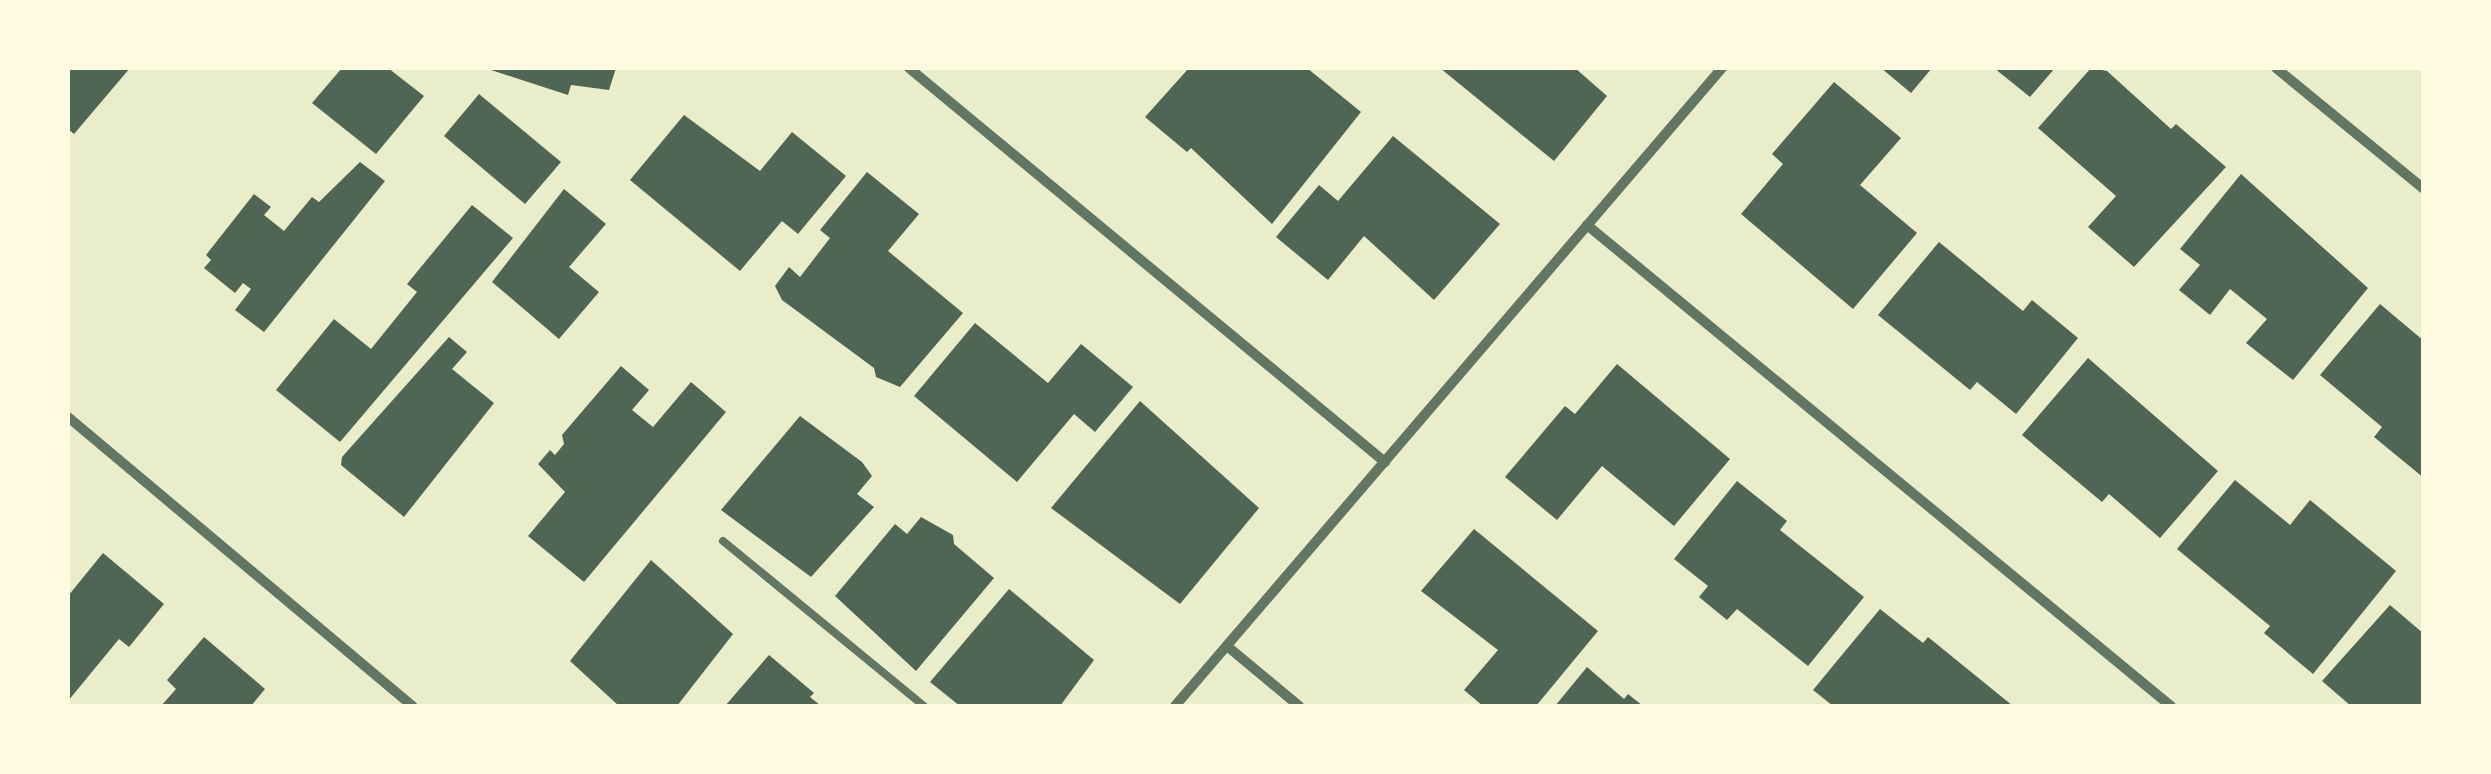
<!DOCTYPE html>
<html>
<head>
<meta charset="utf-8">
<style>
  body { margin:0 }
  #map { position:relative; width:2491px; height:774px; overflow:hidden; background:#e9edc9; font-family:"Archivo Narrow",sans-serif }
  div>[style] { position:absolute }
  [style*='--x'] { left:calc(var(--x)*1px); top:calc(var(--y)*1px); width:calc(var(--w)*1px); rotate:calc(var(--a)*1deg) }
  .building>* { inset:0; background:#4f6655 }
  .service>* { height:8px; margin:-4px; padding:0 4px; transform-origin:4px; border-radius:4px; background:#617663 }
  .minor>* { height:10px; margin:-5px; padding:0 5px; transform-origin:5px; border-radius:5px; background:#617663 }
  span { translate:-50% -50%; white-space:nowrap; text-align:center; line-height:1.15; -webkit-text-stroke:8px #fefae0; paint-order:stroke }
  .frame { position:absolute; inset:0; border:70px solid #fefae0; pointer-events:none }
</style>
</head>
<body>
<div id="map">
  <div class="building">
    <div style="clip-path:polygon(68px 68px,130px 68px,74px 134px,68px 129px)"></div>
    <div style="clip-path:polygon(342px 68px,388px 68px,424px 96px,376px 154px,312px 103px)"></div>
    <div style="clip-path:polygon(485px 68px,616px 68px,609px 90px,571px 85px,568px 95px)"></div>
    <div style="clip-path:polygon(1189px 68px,1307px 68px,1361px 112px,1272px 224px,1191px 148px,1187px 152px,1145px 117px)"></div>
    <div style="clip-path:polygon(1440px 68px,1575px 68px,1607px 96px,1554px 161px)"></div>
    <div style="clip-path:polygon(1881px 68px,1932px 68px,1911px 93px)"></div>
    <div style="clip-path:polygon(1994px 68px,2055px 68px,2030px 97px)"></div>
    <div style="clip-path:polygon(2091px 68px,2107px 71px,2171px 129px,2176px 124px,2226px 167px,2134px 267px,2088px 227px,2116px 196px,2038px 128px)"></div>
    <div style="clip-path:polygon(1834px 82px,1901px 138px,1860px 185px,1917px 233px,1853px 309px,1741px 214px,1783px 164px,1772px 154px)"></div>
    <div style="clip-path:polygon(479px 94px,561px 162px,525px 204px,444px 136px)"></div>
    <div style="clip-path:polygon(684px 115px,760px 171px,792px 132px,846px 176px,798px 234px,782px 221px,740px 271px,630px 180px)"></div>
    <div style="clip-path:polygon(1393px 136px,1500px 224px,1434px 300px,1364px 236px,1328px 280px,1276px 237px,1319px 185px,1338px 201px)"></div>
    <div style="clip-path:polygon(360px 162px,385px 181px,264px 332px,235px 310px,251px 289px,243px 283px,235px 293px,204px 268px,211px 260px,206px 255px,254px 194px,271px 207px,264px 215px,284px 231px,312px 197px,319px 202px)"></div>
    <div style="clip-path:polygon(867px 172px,919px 214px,888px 251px,963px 313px,900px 387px,876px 377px,874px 368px,782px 300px,775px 286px,789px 267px,800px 277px,830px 238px,820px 230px)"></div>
    <div style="clip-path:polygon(2241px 174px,2368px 288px,2293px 380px,2246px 343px,2267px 319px,2230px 289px,2210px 315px,2179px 290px,2200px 265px,2180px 249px)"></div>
    <div style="clip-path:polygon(564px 189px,606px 224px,569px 267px,599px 292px,559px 339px,492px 282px)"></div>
    <div style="clip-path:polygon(472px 205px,513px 238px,340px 442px,276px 390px,334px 319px,371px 349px,417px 292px,407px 284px)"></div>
    <div style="clip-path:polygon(1939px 242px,2023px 311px,2032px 300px,2078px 338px,2016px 414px,1977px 382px,1970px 390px,1878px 315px)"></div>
    <div style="clip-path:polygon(2380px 304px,2424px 341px,2424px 478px,2374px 437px,2382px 427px,2320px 375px)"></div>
    <div style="clip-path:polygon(975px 323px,1048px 383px,1081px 344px,1133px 387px,1095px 432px,1074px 414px,1017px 482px,914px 396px)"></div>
    <div style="clip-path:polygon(449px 337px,467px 352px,452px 369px,494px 403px,404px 517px,341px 465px,342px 457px)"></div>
    <div style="clip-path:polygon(2088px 358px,2218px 471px,2160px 538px,2109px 494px,2102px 502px,2022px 435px)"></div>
    <div style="clip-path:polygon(1617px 364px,1730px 459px,1674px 526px,1602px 466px,1557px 520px,1505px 477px,1565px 406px,1575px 414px)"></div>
    <div style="clip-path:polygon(621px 366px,649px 390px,632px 410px,653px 427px,691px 382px,726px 412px,584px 582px,528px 536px,565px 492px,538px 464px,550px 450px,555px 455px,564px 444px,562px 435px)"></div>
    <div style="clip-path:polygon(1140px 401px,1259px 508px,1180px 604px,1051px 508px)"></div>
    <div style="clip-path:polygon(800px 416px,862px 462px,872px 476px,857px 494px,874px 507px,811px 577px,721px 510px)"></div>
    <div style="clip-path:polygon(2235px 480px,2290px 525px,2310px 500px,2396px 571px,2313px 674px,2264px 633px,2270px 626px,2177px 549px)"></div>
    <div style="clip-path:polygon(1737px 481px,1787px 521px,1780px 530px,1864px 597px,1808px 666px,1737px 609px,1727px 620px,1699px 597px,1708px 586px,1674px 559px)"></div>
    <div style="clip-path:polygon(921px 517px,953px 535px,954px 544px,994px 578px,916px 671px,835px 596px,895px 524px,907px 534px)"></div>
    <div style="clip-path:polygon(1474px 529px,1598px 631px,1536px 706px,1483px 706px,1464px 690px,1498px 650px,1421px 591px)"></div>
    <div style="clip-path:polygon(103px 553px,164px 604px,129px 647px,119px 639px,68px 701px,68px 596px)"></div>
    <div style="clip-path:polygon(651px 560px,733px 634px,677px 706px,619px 706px,570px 661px)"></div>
    <div style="clip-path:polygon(1009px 589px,1094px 660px,1060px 706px,960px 706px,930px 682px)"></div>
    <div style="clip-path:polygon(2390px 605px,2424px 634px,2424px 706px,2351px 706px,2322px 681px)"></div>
    <div style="clip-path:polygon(1880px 609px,1923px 643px,1928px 637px,2013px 706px,1833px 706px,1813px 690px)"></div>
    <div style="clip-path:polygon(204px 637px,265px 689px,251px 706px,161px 706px,176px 689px,167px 680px)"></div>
    <div style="clip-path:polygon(769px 655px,814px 693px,810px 697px,821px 706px,725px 706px)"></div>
    <div style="clip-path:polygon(1587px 667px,1624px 699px,1628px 694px,1643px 706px,1555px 706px)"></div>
  </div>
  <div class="service">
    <div style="--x:723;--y:541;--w:260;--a:39.4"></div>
  </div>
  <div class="minor">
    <div style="--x:909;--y:68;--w:618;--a:39.62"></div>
    <div style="--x:2276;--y:68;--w:191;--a:39.3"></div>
    <div style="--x:1587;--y:225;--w:757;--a:39.48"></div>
    <div style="--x:68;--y:417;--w:450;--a:40"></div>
    <div style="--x:1227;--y:646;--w:94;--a:39.8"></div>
    <div style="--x:1175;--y:706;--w:840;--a:-49.39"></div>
  </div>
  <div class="frame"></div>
</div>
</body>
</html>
